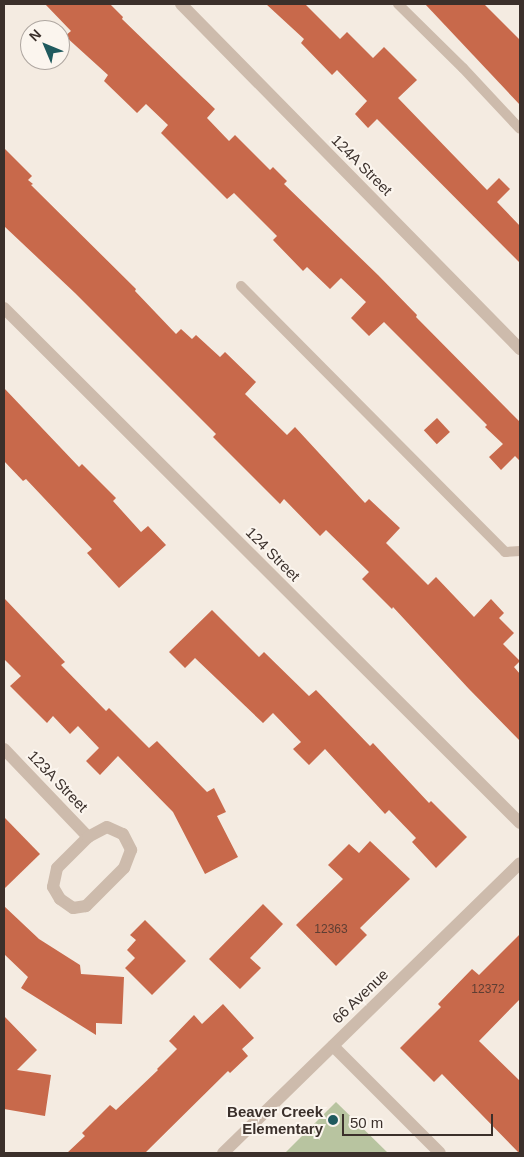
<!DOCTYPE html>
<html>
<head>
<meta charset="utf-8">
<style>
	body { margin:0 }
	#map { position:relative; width:524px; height:1157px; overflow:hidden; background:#f4ebe1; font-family:Helvetica,sans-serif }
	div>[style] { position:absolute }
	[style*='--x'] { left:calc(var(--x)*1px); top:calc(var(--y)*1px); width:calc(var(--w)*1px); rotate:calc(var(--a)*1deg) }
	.green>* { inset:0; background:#b8c4a0 }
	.building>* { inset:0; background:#c8694b; transform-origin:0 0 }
	.service>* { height:10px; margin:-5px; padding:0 5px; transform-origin:5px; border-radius:5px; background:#cdbbac }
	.minor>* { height:12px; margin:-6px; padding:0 6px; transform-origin:6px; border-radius:6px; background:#cdbbac }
	.tertiary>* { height:12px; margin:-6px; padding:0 6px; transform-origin:6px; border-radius:6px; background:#cdbbac }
	.dots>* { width:14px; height:14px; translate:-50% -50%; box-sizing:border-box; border:2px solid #fbf5ee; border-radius:50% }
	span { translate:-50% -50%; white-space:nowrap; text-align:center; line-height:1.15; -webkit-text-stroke:4px #fbf5ee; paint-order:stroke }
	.number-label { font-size:12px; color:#5e3e33 }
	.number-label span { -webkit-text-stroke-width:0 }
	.street-label { font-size:15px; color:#3b302b }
	.poi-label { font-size:15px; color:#3b302b; font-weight:700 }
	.right { translate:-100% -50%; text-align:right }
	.frame { position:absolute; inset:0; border:5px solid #3b302b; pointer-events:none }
	.north { position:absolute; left:20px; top:20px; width:50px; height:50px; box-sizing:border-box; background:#fbf5ee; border:1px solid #aea6a0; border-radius:50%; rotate:315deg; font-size:14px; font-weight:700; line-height:20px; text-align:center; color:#3b302b }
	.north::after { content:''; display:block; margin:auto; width:18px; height:22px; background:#1f5a5e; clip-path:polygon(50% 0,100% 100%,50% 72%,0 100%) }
	.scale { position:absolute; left:342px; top:1114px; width:151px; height:22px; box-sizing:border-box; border:2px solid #3b302b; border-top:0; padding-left:6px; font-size:15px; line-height:18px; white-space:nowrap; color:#3b302b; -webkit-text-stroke:4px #fbf5ee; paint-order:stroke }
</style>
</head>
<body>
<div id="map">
	<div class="green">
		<i style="clip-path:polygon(336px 1102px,388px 1153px,285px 1153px)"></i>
	</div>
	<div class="building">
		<i style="clip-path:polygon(45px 4px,110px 4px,123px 17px,122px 19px,215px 109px,207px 118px,229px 141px,235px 135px,270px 170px,273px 167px,287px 181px,284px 184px,378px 275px,417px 315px,416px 317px,520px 422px,520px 461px,515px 456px,501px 470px,489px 457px,503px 444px,485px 427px,487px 425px,384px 322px,369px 336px,351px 318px,366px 302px,341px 278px,330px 289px,307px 267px,303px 271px,273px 240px,277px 236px,234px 193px,227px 199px,161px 133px,168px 125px,146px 104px,137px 113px,104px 81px,108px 75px,65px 36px,71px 31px)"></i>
		<i style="clip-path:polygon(266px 4px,305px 4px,340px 39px,347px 32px,373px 58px,384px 47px,417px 80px,398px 98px,487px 190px,499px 178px,510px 189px,497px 202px,520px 226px,520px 263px,377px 119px,368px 128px,355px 114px,367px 101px,337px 70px,332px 75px,301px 43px,304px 39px)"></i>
		<i style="clip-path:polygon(425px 4px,484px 4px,520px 40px,520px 105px)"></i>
		<i style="clip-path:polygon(4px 148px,32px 176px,28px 180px,33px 184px,31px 185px,136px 289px,135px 291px,176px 334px,181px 329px,192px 339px,196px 335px,220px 357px,225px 352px,256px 382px,245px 394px,287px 435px,295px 427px,365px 503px,369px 499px,400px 528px,386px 543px,428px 585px,436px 577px,474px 617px,491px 599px,504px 613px,499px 618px,514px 633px,503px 644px,520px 661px,514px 667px,520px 674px,520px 741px,469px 689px,393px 607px,392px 609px,362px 579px,369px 572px,326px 530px,320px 536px,284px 499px,280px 504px,213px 437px,216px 434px,75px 293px,4px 226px)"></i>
		<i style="clip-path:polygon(4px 388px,79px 467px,82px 464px,116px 498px,113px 501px,141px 532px,148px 526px,166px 545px,119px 588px,87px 553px,92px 549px,26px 479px,23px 481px,4px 461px)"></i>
		<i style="left:437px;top:418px;width:19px;height:18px;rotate:47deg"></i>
		<i style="clip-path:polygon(4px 598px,65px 662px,61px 665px,106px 711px,109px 708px,149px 748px,157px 741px,207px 792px,214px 788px,226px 812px,217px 816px,238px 857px,205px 874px,173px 812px,118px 756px,100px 775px,86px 761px,99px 748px,78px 726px,70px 734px,53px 716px,47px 723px,10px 686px,21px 676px,4px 659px)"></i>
		<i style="clip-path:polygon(212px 610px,259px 657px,264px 652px,309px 696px,316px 690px,370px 746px,373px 743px,429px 803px,431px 801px,467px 837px,436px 868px,412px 842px,416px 838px,389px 810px,385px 814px,325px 749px,309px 765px,293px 749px,301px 742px,273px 713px,263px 723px,195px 658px,185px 668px,169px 652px)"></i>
		<i style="clip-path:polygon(4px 817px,40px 854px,4px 889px)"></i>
		<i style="clip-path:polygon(370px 841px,410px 879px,360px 928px,367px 935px,336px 966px,296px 925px,343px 879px,328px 865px,349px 844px,359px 853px)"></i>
		<i style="clip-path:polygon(263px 904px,283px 924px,250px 958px,261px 968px,240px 989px,209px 959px)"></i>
		<i style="clip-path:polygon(4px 906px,39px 939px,80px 965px,81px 974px,124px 977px,122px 1024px,96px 1023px,96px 1035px,21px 988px,28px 977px,4px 954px)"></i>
		<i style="clip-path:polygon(145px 920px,186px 961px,152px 995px,125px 968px,135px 958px,127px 950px,136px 940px,130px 935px)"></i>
		<i style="clip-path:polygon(520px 934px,520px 999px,479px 1041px,520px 1081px,519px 1153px,442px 1074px,434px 1082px,400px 1048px,441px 1007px,438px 1004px,472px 969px,479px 975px)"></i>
		<i style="clip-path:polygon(223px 1004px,254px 1038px,242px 1049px,248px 1056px,230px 1073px,228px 1071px,145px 1153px,67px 1153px,85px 1136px,82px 1133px,110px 1105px,116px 1110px,158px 1070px,157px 1069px,177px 1049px,169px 1041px,194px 1015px,202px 1024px)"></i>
		<i style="clip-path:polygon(4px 1016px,37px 1050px,17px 1070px,51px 1075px,45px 1116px,4px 1109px)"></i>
	</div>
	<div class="service">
		<i style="--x:398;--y:4;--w:91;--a:44.6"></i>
		<i style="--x:463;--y:68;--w:83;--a:46.9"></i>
		<i style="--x:241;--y:286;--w:375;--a:45.2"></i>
		<i style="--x:505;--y:552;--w:15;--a:-4"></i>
	</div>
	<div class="minor">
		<i style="--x:181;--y:4;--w:484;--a:45.5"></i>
		<i style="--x:4;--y:749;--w:122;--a:46.3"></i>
		<i style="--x:107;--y:827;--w:17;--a:24"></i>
		<i style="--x:123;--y:834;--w:18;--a:63"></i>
		<i style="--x:131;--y:850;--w:19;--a:111"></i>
		<i style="--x:124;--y:868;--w:54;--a:135"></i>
		<i style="--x:86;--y:906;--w:13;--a:171"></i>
		<i style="--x:73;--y:908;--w:16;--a:-145"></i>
		<i style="--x:60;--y:899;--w:14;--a:-120"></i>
		<i style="--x:53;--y:887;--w:19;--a:-78"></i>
		<i style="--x:57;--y:868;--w:44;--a:-45"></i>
		<i style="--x:88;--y:837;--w:21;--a:-28"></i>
		<i style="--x:333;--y:1046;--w:151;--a:45"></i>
		<i style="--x:223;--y:1153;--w:415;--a:-44.3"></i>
	</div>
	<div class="tertiary">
		<i style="--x:4;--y:308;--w:729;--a:44.94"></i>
	</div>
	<div class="dots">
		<i style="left:333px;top:1120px;background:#1f5a5e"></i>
	</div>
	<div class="number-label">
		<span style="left:331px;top:930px">12363</span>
		<span style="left:488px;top:990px">12372</span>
	</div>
	<div class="street-label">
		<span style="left:362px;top:165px;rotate:45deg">124A Street</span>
		<span style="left:273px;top:554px;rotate:45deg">124 Street</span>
		<span style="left:58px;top:781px;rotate:46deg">123A Street</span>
		<span style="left:360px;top:996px;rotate:-44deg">66 Avenue</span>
	</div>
	<div class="poi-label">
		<span class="right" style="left:323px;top:1120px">Beaver Creek<br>Elementary</span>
	</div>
	<div class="frame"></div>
	<div class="north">N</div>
	<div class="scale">50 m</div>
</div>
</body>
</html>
